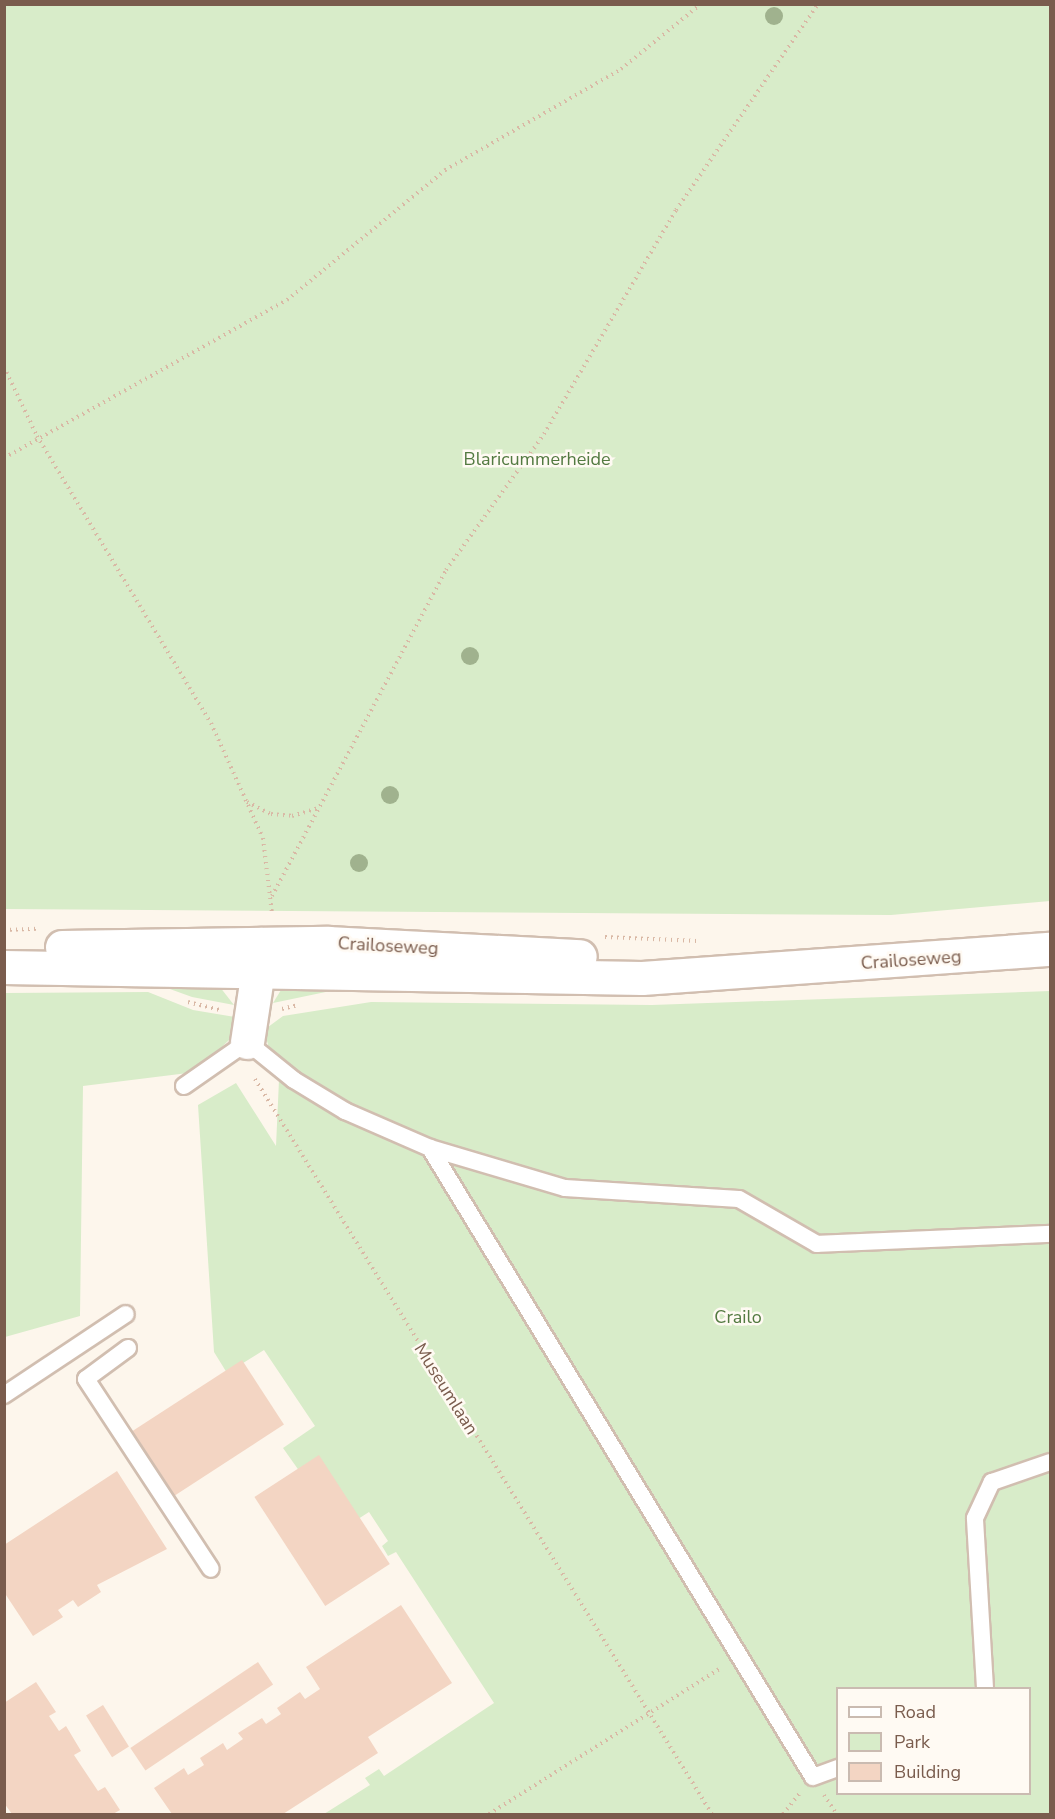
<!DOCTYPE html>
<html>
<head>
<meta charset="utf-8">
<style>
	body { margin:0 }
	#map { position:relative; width:1055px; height:1819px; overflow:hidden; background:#fdf6ec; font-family:"Nunito Sans",sans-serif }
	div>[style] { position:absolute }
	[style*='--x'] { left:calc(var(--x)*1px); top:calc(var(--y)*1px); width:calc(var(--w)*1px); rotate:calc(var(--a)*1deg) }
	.green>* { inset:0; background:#d8ecc9 }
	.building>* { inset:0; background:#f3d5c3; transform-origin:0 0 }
	.path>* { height:4px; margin-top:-2px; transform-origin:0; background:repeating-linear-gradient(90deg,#d9b8a5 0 1.5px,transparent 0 6px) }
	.roads { filter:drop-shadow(2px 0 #d1beb0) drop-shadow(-2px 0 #d1beb0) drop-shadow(0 2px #d1beb0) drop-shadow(0 -2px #d1beb0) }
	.lane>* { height:16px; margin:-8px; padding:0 8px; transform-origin:8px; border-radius:8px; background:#fff }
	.street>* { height:33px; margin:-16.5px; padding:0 16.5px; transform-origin:16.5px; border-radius:16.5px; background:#fff }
	.secondary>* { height:33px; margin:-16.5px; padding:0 16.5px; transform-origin:16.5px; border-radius:16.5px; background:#fff }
	.trees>* { width:18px; height:18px; margin:-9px; border-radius:50%; background:#a0b28e }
	span { translate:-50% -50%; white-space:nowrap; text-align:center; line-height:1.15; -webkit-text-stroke:5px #fffaf3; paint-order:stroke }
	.park-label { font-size:18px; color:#537a41 }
	.street-label { font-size:18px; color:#7a5c4d }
	.frame { position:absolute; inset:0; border:6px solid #7a5c4d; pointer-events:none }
	.legend { position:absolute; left:836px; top:1687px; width:195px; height:108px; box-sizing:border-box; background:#fffaf3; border:2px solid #cabbb1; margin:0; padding:8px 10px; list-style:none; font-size:18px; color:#7a5c4d }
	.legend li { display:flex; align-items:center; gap:12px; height:30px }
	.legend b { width:30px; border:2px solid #cabbb1 }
</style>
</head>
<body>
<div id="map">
	<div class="green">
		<i style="clip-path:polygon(4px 5px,1050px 5px,1050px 901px,891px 915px,5px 909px)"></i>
		<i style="clip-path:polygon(134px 976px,216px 982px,234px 1005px,192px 997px)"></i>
		<i style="clip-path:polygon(300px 980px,340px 989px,273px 1003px,281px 990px)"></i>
		<i style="clip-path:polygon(evenodd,1050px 991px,1050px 1814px,324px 1814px,370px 1785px,365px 1778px,379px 1769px,384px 1776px,494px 1703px,396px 1552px,388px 1556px,382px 1546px,388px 1541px,369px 1512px,341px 1530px,283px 1448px,315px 1426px,264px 1350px,227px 1373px,214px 1352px,198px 1105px,236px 1083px,276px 1146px,280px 1058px,270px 1052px,264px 1030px,283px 1016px,371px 1002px,652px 1005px,1050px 991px,838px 1688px,1030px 1688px,1030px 1794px,838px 1794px,838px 1688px)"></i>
		<i style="clip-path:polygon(148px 992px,193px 1010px,235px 1017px,229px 1040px,196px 1072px,83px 1086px,80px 1316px,5px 1337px,5px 993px)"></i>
	</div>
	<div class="building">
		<i style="left:242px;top:1360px;width:77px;height:131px;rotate:57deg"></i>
		<i style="left:319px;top:1455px;width:130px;height:77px;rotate:57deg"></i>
		<i style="clip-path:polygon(117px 1471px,167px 1549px,97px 1585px,101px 1592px,78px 1607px,73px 1600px,58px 1610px,63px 1617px,33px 1636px,4px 1592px,4px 1545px)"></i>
		<i style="clip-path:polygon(401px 1605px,452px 1683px,368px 1737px,378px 1753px,283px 1814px,172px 1814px,154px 1788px,184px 1768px,188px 1775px,204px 1765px,200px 1758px,223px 1743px,227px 1750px,243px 1739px,238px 1733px,262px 1718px,266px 1724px,281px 1714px,277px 1708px,300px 1692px,305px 1699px,320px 1689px,306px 1667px)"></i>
		<i style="left:258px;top:1662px;width:27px;height:154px;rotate:56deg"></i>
		<i style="clip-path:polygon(36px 1682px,56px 1712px,49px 1716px,59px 1731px,66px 1726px,81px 1751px,74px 1755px,98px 1791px,105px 1787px,120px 1810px,113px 1814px,12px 1814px,4px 1803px,4px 1703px)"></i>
		<i style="left:103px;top:1705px;width:49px;height:20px;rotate:58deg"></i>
	</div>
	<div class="path">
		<i style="--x:4;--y:367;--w:76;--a:64.4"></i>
		<i style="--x:37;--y:436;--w:336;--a:58.8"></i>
		<i style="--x:211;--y:723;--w:126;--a:65.7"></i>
		<i style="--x:263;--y:838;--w:77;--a:83.2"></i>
		<i style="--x:4;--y:458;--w:324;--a:-29.2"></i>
		<i style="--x:287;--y:300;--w:205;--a:-39.4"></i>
		<i style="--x:445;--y:170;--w:203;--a:-29.8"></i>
		<i style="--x:621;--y:69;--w:103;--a:-39.1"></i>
		<i style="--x:247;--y:802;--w:27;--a:27"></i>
		<i style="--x:271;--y:814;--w:21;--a:5"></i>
		<i style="--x:292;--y:816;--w:28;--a:-17"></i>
		<i style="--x:272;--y:896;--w:370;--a:-61.9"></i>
		<i style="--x:446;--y:570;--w:168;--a:-54.2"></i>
		<i style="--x:544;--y:434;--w:260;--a:-59.5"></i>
		<i style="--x:676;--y:210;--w:250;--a:-55.4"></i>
		<i style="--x:4;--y:930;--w:33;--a:-2"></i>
		<i style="--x:605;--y:937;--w:92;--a:2.5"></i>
		<i style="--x:188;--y:1002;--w:34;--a:14"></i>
		<i style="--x:282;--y:1009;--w:16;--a:-14"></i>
		<i style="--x:255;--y:1079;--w:865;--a:58.13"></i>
		<i style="--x:824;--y:1795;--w:23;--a:56"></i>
		<i style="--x:489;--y:1814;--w:275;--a:-32.2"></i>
		<i style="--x:783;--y:1814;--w:26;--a:-51"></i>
	</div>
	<div class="roads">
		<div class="lane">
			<i style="--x:184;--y:1086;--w:77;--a:-34.9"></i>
			<i style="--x:247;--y:1042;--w:60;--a:39"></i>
			<i style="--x:294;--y:1080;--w:60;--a:31.3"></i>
			<i style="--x:345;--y:1111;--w:93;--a:23.5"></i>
			<i style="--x:430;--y:1148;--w:141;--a:16.5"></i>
			<i style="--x:565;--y:1188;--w:174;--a:3.6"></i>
			<i style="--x:739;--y:1199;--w:90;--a:30"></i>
			<i style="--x:817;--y:1244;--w:233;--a:-2.5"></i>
			<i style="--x:430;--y:1148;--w:736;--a:58.66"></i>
			<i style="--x:813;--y:1777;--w:27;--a:-20"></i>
			<i style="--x:128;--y:1348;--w:52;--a:143.6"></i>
			<i style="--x:86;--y:1379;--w:227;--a:56.7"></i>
			<i style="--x:4;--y:1395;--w:146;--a:-33.6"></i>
			<i style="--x:985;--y:1688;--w:170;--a:-93.4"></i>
			<i style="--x:975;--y:1518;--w:40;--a:-65"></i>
			<i style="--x:992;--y:1482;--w:61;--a:-19"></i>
		</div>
		<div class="street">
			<i style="--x:247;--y:1042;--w:99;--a:-81.3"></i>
		</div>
		<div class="secondary">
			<i style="--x:62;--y:947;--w:266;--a:-0.9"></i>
			<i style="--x:328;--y:943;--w:252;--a:3"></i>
			<i style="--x:4;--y:967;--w:638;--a:0.99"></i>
			<i style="--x:642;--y:978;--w:409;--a:-4.1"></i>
		</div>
	</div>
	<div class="trees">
		<i style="left:774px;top:16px"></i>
		<i style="left:470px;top:656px"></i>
		<i style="left:390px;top:795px"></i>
		<i style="left:359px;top:863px"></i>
	</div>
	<div class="park-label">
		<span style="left:537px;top:459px">Blaricummerheide</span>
		<span style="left:738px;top:1317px">Crailo</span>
	</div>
	<div class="street-label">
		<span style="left:388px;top:946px;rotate:3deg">Crailoseweg</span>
		<span style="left:911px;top:960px;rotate:-4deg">Crailoseweg</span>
		<span style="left:446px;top:1389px;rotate:58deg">Museumlaan</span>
	</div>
	<div class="frame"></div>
	<ul class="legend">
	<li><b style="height:8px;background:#fff"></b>Road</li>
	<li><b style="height:16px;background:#d8ecc9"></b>Park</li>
	<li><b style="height:16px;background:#f3d5c3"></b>Building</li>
	</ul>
</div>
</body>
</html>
